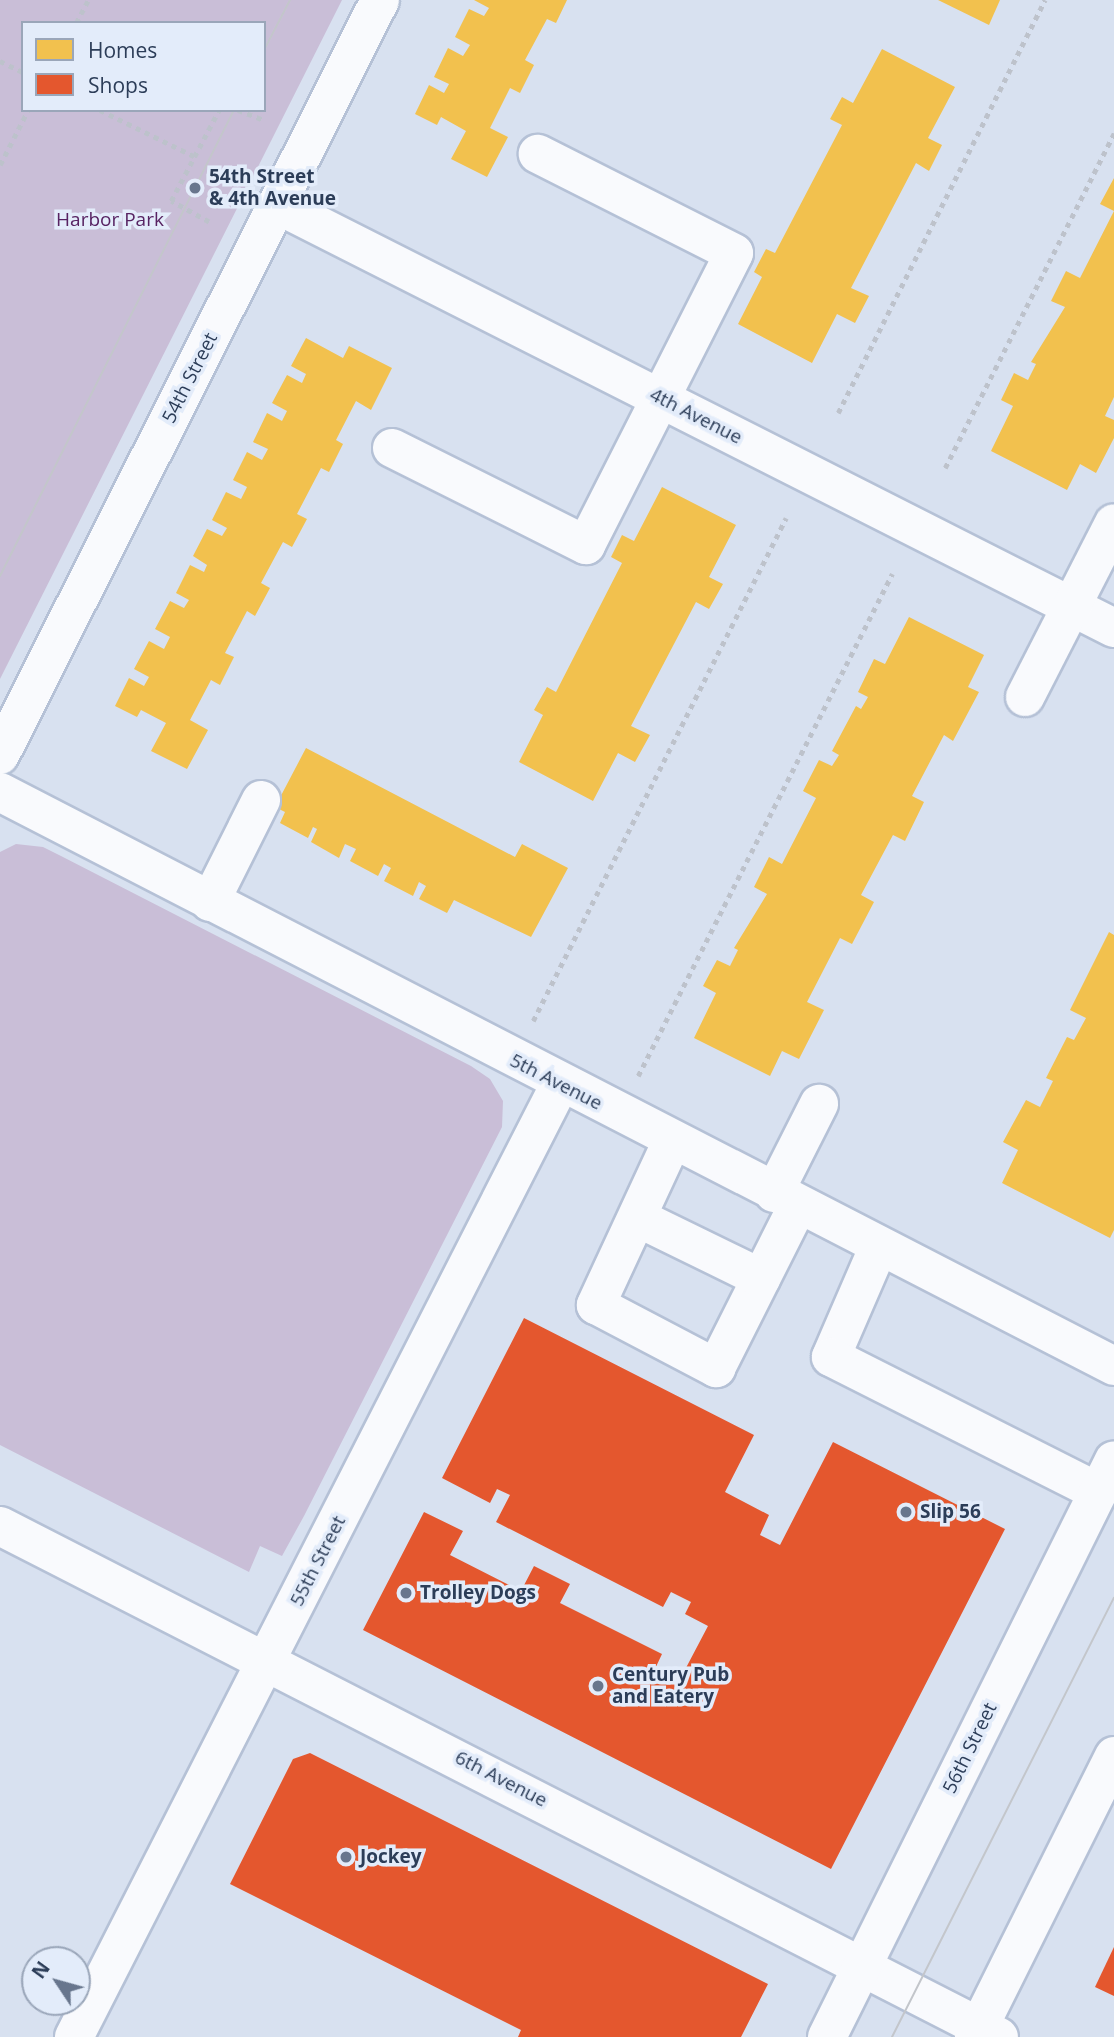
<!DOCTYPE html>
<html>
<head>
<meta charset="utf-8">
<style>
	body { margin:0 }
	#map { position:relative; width:1114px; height:2037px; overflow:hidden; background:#d8e1f0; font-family:"Open Sans",sans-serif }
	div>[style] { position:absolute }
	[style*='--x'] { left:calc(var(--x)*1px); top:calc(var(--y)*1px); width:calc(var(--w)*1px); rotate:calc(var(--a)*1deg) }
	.green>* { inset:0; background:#c9bed7 }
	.homes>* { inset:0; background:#f2c14e }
	.shops>* { inset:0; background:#e4572e }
	.path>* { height:4.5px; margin-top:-2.25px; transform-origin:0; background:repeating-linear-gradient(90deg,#bdc2cb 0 5px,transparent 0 10px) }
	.roads { filter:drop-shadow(2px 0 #b5c1d6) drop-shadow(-2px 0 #b5c1d6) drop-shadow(0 2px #b5c1d6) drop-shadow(0 -2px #b5c1d6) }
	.minor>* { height:38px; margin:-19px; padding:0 19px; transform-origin:19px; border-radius:19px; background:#f9fafd }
	.tram>* { height:2px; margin:-1px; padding:0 1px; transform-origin:1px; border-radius:1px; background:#c3c6cb }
	.dots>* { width:19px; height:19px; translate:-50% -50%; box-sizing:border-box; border:4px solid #e3ecfa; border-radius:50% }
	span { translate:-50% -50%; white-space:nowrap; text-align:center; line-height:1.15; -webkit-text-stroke:7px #e3ecfa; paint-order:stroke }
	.poi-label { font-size:19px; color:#2c3d58; font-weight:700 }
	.left { translate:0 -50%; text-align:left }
	.park-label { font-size:19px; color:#572362 }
	.street-label { font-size:19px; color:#2c3d58 }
	.legend { position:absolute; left:21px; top:21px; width:245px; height:91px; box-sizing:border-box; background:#e3ecfa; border:2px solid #9aa6b9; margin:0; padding:9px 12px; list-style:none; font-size:21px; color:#2c3d58 }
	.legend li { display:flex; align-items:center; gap:14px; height:35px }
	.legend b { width:35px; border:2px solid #9aa6b9 }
	.north { position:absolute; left:21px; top:1946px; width:70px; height:70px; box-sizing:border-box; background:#e3ecfa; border:2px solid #9aa6b9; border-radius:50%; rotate:306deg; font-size:19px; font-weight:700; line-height:28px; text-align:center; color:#2c3d58 }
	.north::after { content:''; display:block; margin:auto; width:24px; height:32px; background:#68768d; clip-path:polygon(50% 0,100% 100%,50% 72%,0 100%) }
</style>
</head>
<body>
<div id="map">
	<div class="green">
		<i style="clip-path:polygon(evenodd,0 0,342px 0,0 679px,0 0,23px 23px,264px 23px,264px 110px,23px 110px,23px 23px)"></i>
		<i style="clip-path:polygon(16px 844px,43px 847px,61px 856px,471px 1066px,490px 1079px,503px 1101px,502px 1127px,304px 1516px,282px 1556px,260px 1546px,249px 1572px,0 1445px,0 852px)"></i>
	</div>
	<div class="homes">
		<i style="clip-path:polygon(474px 0,567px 0,556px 23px,547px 19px,525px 60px,534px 65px,520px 93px,510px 88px,490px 128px,508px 137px,487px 177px,451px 159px,466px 131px,441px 117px,437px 125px,415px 114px,429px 85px,444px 93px,449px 84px,434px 77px,448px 48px,463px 56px,470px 45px,455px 37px,469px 9px,484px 16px,489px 8px)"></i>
		<i style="clip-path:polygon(938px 0,1000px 0,989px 25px)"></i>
		<i style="clip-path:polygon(882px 49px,955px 87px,928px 138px,942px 145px,929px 171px,916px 163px,851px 288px,869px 296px,855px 323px,837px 314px,812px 363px,738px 324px,762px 277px,754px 272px,766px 249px,775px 253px,842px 125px,830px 119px,842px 97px,853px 103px)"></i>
		<i style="clip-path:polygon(1114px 178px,1114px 397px,1105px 416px,1114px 420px,1114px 438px,1096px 473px,1080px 464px,1067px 490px,991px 451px,1013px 406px,1001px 400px,1014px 373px,1028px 380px,1036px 364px,1031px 362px,1065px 307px,1051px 301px,1066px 271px,1080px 278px,1114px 211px,1100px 204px)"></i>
		<i style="clip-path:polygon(306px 338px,343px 358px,349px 346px,392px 368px,371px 410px,356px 401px,336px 440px,343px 444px,329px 472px,321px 468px,297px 514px,307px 519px,292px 547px,283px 542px,261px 583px,270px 588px,255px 616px,247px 611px,225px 653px,234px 657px,220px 685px,211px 680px,190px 720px,208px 730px,187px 769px,151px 751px,166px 723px,141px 710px,137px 717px,115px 706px,129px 678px,144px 686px,149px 677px,134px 669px,149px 641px,164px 649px,170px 637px,155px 629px,170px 601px,184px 608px,189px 600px,176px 593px,190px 565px,204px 572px,207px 565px,193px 556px,207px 529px,222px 536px,227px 528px,212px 520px,226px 492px,241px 499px,247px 487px,233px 480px,247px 452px,262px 460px,268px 449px,253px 442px,267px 413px,282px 421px,287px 411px,272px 403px,287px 375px,302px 383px,306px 374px,291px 366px)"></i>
		<i style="clip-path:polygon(662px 487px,736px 525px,709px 577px,723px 584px,709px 609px,696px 602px,631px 726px,650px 735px,635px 762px,618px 753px,593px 801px,519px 762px,543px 715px,534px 710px,547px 687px,556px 692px,622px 563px,611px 557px,622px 535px,634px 541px)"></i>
		<i style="clip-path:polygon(909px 617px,984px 655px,968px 687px,979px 692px,953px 741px,944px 735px,912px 796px,924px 802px,905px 841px,893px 835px,861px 895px,874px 902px,852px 944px,840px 938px,807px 1002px,824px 1010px,799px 1059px,782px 1051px,770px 1076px,694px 1038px,716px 993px,703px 986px,717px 960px,730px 966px,738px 950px,734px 948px,767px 894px,754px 887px,769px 857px,782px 864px,816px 798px,803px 791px,819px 760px,832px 766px,839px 755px,832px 751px,856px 706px,861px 709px,868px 697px,858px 692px,874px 659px,885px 664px)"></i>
		<i style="clip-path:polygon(306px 748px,515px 857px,522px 844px,568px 868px,531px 937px,454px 900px,447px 913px,419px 899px,426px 886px,419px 882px,413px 896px,384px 881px,391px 868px,384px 864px,378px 876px,350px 861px,356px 849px,345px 844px,339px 858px,311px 842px,317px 829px,313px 827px,308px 838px,280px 823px,285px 812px,275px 807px)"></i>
		<i style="clip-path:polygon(1109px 932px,1114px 935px,1114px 1230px,1110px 1238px,1002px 1183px,1018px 1150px,1003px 1142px,1026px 1100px,1040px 1107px,1053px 1081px,1046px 1078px,1067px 1037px,1074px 1040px,1086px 1018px,1070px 1010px)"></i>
	</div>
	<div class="shops">
		<i style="clip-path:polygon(524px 1318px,754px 1435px,725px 1492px,769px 1515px,760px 1535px,780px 1545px,833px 1442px,1005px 1529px,831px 1869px,363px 1630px,424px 1512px,463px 1531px,450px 1555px,521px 1591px,534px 1566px,570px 1584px,560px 1603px,662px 1654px,654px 1671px,678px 1683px,708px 1626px,685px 1614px,691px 1602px,671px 1592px,663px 1607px,496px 1522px,510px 1495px,497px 1489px,490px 1503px,442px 1478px)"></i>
		<i style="clip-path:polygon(310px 1753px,768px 1984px,741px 2037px,518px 2037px,521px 2030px,230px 1884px,293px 1759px)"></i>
		<i style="clip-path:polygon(1114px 1947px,1114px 1996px,1095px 1987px)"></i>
	</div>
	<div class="path">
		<i style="--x:76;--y:23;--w:26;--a:-62"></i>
		<i style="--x:0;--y:61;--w:25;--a:26"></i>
		<i style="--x:100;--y:110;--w:105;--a:26.1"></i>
		<i style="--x:238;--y:110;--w:26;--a:21"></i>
		<i style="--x:0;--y:165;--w:62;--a:-63"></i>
		<i style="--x:209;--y:222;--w:43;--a:-151.1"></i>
		<i style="--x:171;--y:201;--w:103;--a:-62.2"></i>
		<i style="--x:838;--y:413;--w:462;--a:-63.4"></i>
		<i style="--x:945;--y:468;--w:375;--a:-63.2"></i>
		<i style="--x:533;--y:1021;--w:563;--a:-63.3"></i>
		<i style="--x:638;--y:1076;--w:563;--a:-63.16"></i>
	</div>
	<div class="roads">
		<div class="minor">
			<i style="--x:278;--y:205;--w:937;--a:26.84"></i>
			<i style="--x:392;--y:448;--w:217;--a:26.6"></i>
			<i style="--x:586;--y:545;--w:327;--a:-63.1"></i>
			<i style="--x:734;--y:253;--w:220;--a:-153.2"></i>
			<i style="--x:1025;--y:697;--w:195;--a:-62.9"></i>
			<i style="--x:0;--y:755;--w:845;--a:-63.28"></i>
			<i style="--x:0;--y:792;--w:1253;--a:27.26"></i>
			<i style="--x:210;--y:902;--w:114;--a:-63.4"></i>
			<i style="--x:672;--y:1141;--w:181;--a:114.9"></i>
			<i style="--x:596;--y:1305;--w:136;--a:27.7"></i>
			<i style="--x:716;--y:1368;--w:182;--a:-63.3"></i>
			<i style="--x:774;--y:1193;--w:100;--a:-63.2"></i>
			<i style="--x:638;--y:1218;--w:137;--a:26"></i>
			<i style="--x:879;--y:1246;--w:121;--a:113.4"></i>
			<i style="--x:831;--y:1357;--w:299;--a:26.8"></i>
			<i style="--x:0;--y:1526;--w:1122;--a:27.09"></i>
			<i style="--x:74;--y:2037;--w:1070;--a:-62.98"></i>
			<i style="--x:827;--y:2037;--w:644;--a:-63.55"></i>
			<i style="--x:974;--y:2037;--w:314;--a:-63.5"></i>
		</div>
	</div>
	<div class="tram">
		<i style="--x:264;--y:50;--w:56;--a:-62.5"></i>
		<i style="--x:0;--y:576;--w:521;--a:-63.34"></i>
		<i style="--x:892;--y:2037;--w:492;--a:-63.2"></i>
	</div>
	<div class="dots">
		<i style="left:195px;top:188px;background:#68768d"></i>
		<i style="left:906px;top:1512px;background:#68768d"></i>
		<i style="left:406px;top:1593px;background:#68768d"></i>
		<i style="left:598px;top:1686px;background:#68768d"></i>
		<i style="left:346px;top:1857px;background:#68768d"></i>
	</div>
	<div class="poi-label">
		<span class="left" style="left:209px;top:188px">54th Street<br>&amp; 4th Avenue</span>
		<span class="left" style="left:920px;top:1512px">Slip 56</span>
		<span class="left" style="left:420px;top:1593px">Trolley Dogs</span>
		<span class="left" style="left:612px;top:1686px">Century Pub<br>and Eatery</span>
		<span class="left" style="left:360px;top:1857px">Jockey</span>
	</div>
	<div class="park-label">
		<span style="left:110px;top:220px">Harbor Park</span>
	</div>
	<div class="street-label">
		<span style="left:190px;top:378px;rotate:-63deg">54th Street</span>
		<span style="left:696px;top:416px;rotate:27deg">4th Avenue</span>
		<span style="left:556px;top:1082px;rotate:27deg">5th Avenue</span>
		<span style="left:318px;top:1561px;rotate:-63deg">55th Street</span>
		<span style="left:970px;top:1748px;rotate:-64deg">56th Street</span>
		<span style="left:501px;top:1779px;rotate:27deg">6th Avenue</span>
	</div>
	<ul class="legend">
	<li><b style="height:19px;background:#f2c14e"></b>Homes</li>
	<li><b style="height:19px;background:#e4572e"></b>Shops</li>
	</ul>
	<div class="north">N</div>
</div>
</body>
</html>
